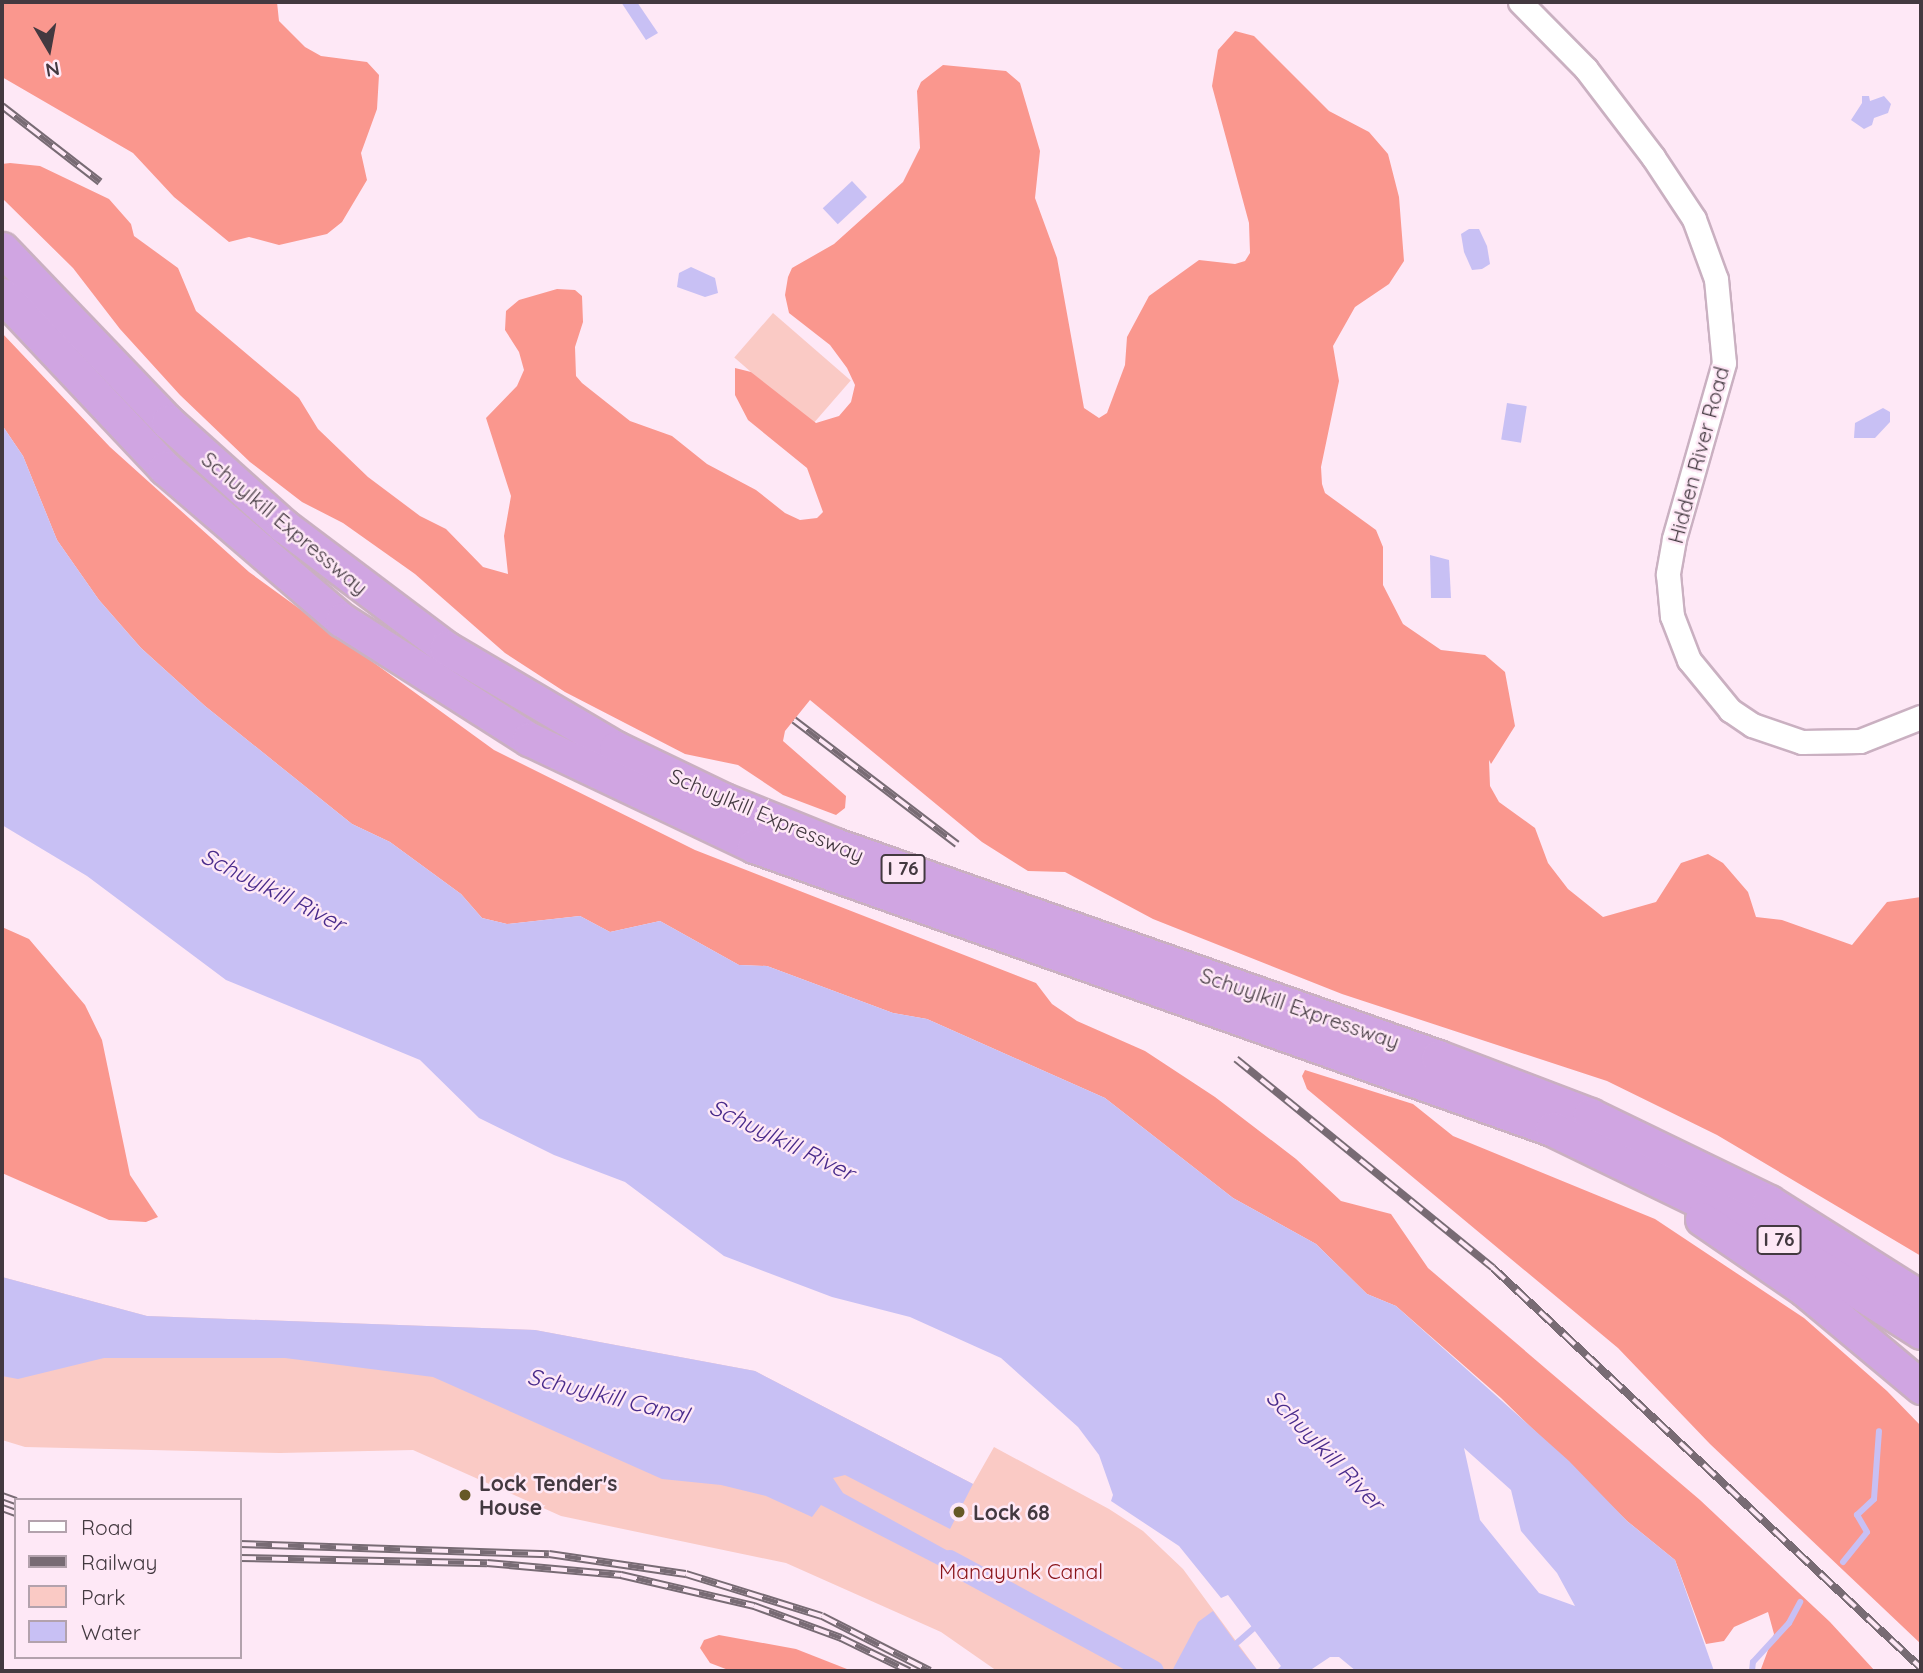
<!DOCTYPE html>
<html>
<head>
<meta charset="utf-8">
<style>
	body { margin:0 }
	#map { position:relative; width:1923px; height:1673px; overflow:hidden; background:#fee8f6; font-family:Quicksand,sans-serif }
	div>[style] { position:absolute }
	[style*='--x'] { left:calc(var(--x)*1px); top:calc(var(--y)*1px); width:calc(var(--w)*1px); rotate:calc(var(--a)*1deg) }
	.green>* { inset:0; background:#facac5; transform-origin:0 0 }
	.forest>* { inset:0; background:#fa978e }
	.water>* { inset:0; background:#c8c0f4; transform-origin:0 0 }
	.stream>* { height:6px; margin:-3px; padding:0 3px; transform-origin:3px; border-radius:3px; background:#c8c0f4 }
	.canal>* { height:23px; margin:-11.5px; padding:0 11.5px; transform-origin:11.5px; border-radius:11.5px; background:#c8c0f4 }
	.roads { filter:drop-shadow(2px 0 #cab0c1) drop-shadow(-2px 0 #cab0c1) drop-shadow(0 2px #cab0c1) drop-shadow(0 -2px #cab0c1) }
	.minor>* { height:23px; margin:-11.5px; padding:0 11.5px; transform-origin:11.5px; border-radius:11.5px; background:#fff }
	.highway>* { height:33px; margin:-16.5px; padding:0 16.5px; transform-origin:16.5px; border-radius:16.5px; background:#d0a5e2 }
	.rail>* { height:8px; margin-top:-4px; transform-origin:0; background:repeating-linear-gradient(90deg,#fee8f6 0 16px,#786b74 0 32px); box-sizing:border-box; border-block:2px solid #786b74 }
	.dots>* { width:19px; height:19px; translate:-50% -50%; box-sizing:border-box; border:4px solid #fee8f6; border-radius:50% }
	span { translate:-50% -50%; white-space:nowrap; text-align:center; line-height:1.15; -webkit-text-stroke:5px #fee8f6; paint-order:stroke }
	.shield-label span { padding:2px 5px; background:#fee8f6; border:2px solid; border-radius:5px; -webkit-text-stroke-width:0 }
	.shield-label { font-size:19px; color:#433940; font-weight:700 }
	.street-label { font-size:21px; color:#433940 }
	.poi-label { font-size:21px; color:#433940; font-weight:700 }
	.left { translate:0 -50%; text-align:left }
	.park-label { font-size:21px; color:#891318 }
	.water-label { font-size:23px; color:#492b8b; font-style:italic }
	.frame { position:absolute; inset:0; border:4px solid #433940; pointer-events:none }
	.legend { position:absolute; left:14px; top:1498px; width:228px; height:161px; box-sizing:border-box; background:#fee8f6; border:2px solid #b3a2ad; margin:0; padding:9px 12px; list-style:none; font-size:21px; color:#433940 }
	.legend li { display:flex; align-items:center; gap:14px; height:35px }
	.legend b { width:35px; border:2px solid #b3a2ad }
	.north { position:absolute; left:14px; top:14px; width:70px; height:70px; -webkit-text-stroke:5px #fee8f6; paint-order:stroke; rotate:170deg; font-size:19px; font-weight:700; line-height:28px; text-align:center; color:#433940 }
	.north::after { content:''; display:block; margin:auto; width:24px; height:32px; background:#433940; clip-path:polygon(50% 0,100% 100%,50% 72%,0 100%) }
</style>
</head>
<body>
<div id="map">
	<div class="green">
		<i style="left:773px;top:313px;width:103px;height:59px;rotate:41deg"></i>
		<i style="clip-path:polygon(2px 1277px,147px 1316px,535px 1330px,755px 1371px,973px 1484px,994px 1447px,1109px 1509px,1143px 1531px,1183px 1569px,1258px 1671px,997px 1671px,941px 1632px,786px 1563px,561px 1516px,413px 1450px,280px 1453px,25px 1447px,2px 1440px)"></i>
	</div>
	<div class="forest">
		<i style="clip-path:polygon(2px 2px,277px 2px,279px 21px,305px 47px,321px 56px,367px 62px,379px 75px,377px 109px,361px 153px,367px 180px,342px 222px,327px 234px,279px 245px,249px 237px,229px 242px,174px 197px,133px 153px,2px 77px)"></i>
		<i style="clip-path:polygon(1235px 31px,1254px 36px,1329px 111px,1369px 132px,1388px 154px,1399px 197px,1404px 261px,1389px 284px,1355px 307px,1333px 346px,1339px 381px,1321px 467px,1322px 484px,1325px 493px,1376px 530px,1383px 547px,1383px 585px,1403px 624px,1441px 650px,1485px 655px,1505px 672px,1515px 726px,1491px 764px,1489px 760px,1490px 786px,1499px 802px,1535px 828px,1548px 863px,1568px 889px,1603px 917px,1656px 902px,1681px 863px,1708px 854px,1723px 863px,1748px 892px,1756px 917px,1782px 920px,1852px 945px,1887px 902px,1921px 897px,1921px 1256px,1717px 1135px,1607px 1081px,1342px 994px,1153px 919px,1065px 872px,1028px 871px,982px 842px,810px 700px,785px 731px,783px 741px,846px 796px,845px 808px,836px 815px,783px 795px,738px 765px,685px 754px,565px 692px,505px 653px,415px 574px,343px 523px,302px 502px,250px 462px,180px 395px,120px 329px,73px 268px,2px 198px,2px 164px,10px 163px,40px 166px,109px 199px,131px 224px,134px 236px,178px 268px,196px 311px,299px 398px,318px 429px,368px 477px,420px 516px,446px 529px,483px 567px,508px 574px,504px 536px,511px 496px,486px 418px,517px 386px,524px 370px,519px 352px,505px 330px,506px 311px,519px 300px,557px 289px,575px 290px,582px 296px,583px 322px,575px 347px,576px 376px,582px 383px,630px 421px,672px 436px,707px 464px,756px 490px,785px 513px,800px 520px,817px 518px,823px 512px,807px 468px,748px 420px,735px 395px,735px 368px,751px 372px,816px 423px,839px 416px,851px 402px,855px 385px,847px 368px,830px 345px,789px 313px,785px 295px,788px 277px,792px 268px,834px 244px,903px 182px,920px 148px,917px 91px,921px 82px,943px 65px,1006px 71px,1020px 83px,1040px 151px,1035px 198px,1057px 258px,1084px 408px,1099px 418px,1107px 413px,1125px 365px,1127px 337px,1149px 296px,1199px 260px,1235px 264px,1245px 261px,1250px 253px,1249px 223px,1212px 86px,1218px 50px)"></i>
		<i style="clip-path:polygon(2px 333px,110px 447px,249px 572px,494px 750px,695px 850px,1036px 983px,1052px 1004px,1077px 1021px,1145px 1051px,1215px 1097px,1296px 1159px,1341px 1201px,1391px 1214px,1428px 1268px,1700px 1500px,1830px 1622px,1875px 1671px,1761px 1669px,1774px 1634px,1768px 1612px,1734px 1627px,1724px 1641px,1706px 1644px,1675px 1560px,1627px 1521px,1501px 1398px,1396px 1306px,1367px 1294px,1316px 1244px,1233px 1198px,1105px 1098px,927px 1019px,893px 1013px,767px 966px,739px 965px,660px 921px,610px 932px,580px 916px,507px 924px,482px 918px,461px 894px,390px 842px,352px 824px,205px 706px,141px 648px,99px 600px,57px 540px,23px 456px,2px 425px)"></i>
		<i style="clip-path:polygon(2px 927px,29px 939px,85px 1005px,102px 1040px,130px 1175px,158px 1217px,146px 1222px,109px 1220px,2px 1173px)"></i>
		<i style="clip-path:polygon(1305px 1070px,1413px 1104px,1453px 1136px,1655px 1219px,1804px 1318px,1887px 1391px,1921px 1426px,1921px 1644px,1710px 1444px,1618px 1348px,1307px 1089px,1302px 1076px)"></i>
		<i style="clip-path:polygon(719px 1635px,796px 1649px,852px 1671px,731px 1671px,710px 1663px,700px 1648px,704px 1640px)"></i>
	</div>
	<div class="water">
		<i style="clip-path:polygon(621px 2px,637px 2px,658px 33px,646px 40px)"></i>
		<i style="clip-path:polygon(1862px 96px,1869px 96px,1870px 101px,1884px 96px,1891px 104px,1888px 113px,1874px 118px,1872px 125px,1864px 129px,1851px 120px,1862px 103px)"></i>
		<i style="left:852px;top:181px;width:22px;height:40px;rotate:47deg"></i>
		<i style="clip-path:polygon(1469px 229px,1479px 229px,1487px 246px,1490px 264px,1482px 269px,1472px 270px,1464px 252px,1461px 234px)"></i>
		<i style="clip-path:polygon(691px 267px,715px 278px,718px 293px,705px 297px,677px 287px,679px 273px)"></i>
		<i style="left:1507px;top:403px;width:20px;height:37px;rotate:9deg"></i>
		<i style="clip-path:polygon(1883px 408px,1890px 412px,1890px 422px,1875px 438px,1854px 438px,1855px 423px)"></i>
		<i style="clip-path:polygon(evenodd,2px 425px,23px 456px,57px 540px,99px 600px,141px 648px,205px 706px,352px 824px,390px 842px,461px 894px,482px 918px,507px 924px,580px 916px,610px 932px,660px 921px,739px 965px,767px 966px,893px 1013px,927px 1019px,1105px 1098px,1233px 1198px,1316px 1244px,1367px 1294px,1396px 1306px,1569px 1461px,1627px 1521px,1675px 1560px,1714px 1671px,1356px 1671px,1339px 1657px,1330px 1657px,1309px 1671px,1276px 1671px,1281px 1666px,1228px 1595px,1221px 1598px,1179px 1546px,1111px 1501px,1113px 1495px,1099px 1455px,1078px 1427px,1001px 1358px,910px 1317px,832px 1297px,724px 1256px,625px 1182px,554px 1155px,479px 1118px,420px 1060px,226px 980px,87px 876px,2px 825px,2px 425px,1464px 1448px,1511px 1490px,1521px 1531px,1557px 1573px,1575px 1606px,1539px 1593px,1480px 1520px,1464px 1448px)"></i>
		<i style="clip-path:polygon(1430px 555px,1449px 560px,1451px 598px,1431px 598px)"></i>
		<i style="clip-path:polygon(2px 1277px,147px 1316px,535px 1330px,755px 1371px,973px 1484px,950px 1529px,845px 1475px,833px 1478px,843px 1493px,979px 1568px,971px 1582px,821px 1505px,812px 1517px,766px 1496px,721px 1485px,662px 1479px,433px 1377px,285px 1358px,104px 1358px,18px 1379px,2px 1376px)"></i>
		<i style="clip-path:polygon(1213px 1611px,1236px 1643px,1258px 1671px,1172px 1671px,1198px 1622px)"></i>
	</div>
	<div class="stream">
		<i style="--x:1843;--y:1562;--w:38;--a:-51"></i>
		<i style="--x:1867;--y:1532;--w:20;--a:-120"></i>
		<i style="--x:1857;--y:1515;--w:23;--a:-43"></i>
		<i style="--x:1874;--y:1499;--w:68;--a:-85.8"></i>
		<i style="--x:1231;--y:1648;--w:35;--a:-41"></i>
		<i style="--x:1752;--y:1671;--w:9;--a:-84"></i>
		<i style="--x:1753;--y:1662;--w:53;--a:-47.3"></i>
		<i style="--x:1789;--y:1623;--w:24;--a:-62"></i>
	</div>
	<div class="canal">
		<i style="--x:949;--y:1561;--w:231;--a:28.5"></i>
	</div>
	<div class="roads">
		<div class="minor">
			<i style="--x:1520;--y:2;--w:94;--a:45.4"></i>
			<i style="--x:1586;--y:69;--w:111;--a:52.7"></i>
			<i style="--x:1653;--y:157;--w:74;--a:56.5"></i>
			<i style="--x:1694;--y:219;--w:64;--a:69.9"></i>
			<i style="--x:1716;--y:279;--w:84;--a:84.6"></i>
			<i style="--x:1724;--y:363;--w:183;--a:105.9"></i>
			<i style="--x:1674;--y:539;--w:36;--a:100"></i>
			<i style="--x:1668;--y:574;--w:42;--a:84.6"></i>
			<i style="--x:1672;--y:616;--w:47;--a:68.9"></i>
			<i style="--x:1689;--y:660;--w:65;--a:50.6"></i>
			<i style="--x:1730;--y:710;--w:27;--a:34"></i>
			<i style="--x:1752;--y:725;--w:53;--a:18.8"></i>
			<i style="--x:1802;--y:742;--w:58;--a:-1"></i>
			<i style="--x:1860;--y:741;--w:66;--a:-21.5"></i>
		</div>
		<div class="highway">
			<i style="--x:2;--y:249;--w:240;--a:46.2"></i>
			<i style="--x:168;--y:422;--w:156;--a:41.9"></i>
			<i style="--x:284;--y:526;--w:203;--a:37"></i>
			<i style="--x:446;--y:648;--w:197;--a:30.5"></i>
			<i style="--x:616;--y:748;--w:120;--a:25.7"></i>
			<i style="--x:724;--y:800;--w:120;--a:22.1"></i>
			<i style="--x:835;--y:845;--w:639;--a:19.37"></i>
			<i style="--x:1438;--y:1057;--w:163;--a:20.9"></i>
			<i style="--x:1590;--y:1115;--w:199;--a:25.9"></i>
			<i style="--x:1769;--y:1202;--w:180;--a:32.3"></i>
			<i style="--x:2;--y:295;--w:238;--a:46.7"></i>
			<i style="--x:165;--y:468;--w:233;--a:40.7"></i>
			<i style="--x:342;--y:620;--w:222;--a:32.5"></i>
			<i style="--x:529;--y:739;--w:249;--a:25.4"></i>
			<i style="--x:754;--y:846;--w:847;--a:19.53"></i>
			<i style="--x:1552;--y:1129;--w:240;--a:25.9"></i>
			<i style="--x:1768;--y:1234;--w:182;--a:32.6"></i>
			<i style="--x:1702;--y:1219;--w:124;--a:34.5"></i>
			<i style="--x:1804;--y:1289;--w:153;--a:39.9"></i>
		</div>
	</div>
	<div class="rail">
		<i style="--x:2;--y:106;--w:124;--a:37.8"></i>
		<i style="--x:794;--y:720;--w:205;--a:37.3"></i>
		<i style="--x:1236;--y:1059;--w:331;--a:39.1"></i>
		<i style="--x:1493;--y:1268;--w:586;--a:43.06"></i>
		<i style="--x:2;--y:1496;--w:15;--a:20"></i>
		<i style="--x:2;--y:1508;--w:15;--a:20"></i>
		<i style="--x:240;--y:1544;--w:309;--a:1.9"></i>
		<i style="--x:549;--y:1554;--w:138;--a:8.3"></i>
		<i style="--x:686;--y:1574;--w:142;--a:17.2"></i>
		<i style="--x:822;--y:1616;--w:121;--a:27"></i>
		<i style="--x:240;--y:1558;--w:247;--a:1.2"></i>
		<i style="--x:487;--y:1563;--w:135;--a:5.1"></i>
		<i style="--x:621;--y:1575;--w:137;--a:13.1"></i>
		<i style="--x:754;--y:1606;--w:93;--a:20.2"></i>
		<i style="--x:841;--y:1638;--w:76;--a:25.9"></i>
	</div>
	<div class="dots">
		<i style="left:465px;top:1495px;background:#665926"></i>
		<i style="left:959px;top:1512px;background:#665926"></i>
	</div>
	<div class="shield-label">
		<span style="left:903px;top:869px">I 76</span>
		<span style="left:1779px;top:1240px">I 76</span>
	</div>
	<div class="street-label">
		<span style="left:1698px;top:455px;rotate:-75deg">Hidden River Road</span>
		<span style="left:285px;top:523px;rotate:40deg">Schuylkill Expressway</span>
		<span style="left:767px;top:815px;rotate:23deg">Schuylkill Expressway</span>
		<span style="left:1300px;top:1008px;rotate:19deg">Schuylkill Expressway</span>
	</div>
	<div class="poi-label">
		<span class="left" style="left:479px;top:1495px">Lock Tender's<br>House</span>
		<span class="left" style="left:973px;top:1512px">Lock 68</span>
	</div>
	<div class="park-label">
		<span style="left:1021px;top:1571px">Manayunk Canal</span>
	</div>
	<div class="water-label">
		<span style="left:273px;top:890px;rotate:27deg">Schuylkill River</span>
		<span style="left:782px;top:1140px;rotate:26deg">Schuylkill River</span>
		<span style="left:608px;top:1396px;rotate:14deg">Schuylkill Canal</span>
		<span style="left:1325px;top:1450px;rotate:46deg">Schuylkill River</span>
	</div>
	<div class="frame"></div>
	<ul class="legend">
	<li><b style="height:9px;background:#fff"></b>Road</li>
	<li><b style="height:9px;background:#786b74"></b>Railway</li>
	<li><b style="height:19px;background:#facac5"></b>Park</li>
	<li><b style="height:19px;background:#c8c0f4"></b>Water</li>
	</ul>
	<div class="north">N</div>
</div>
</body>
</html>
